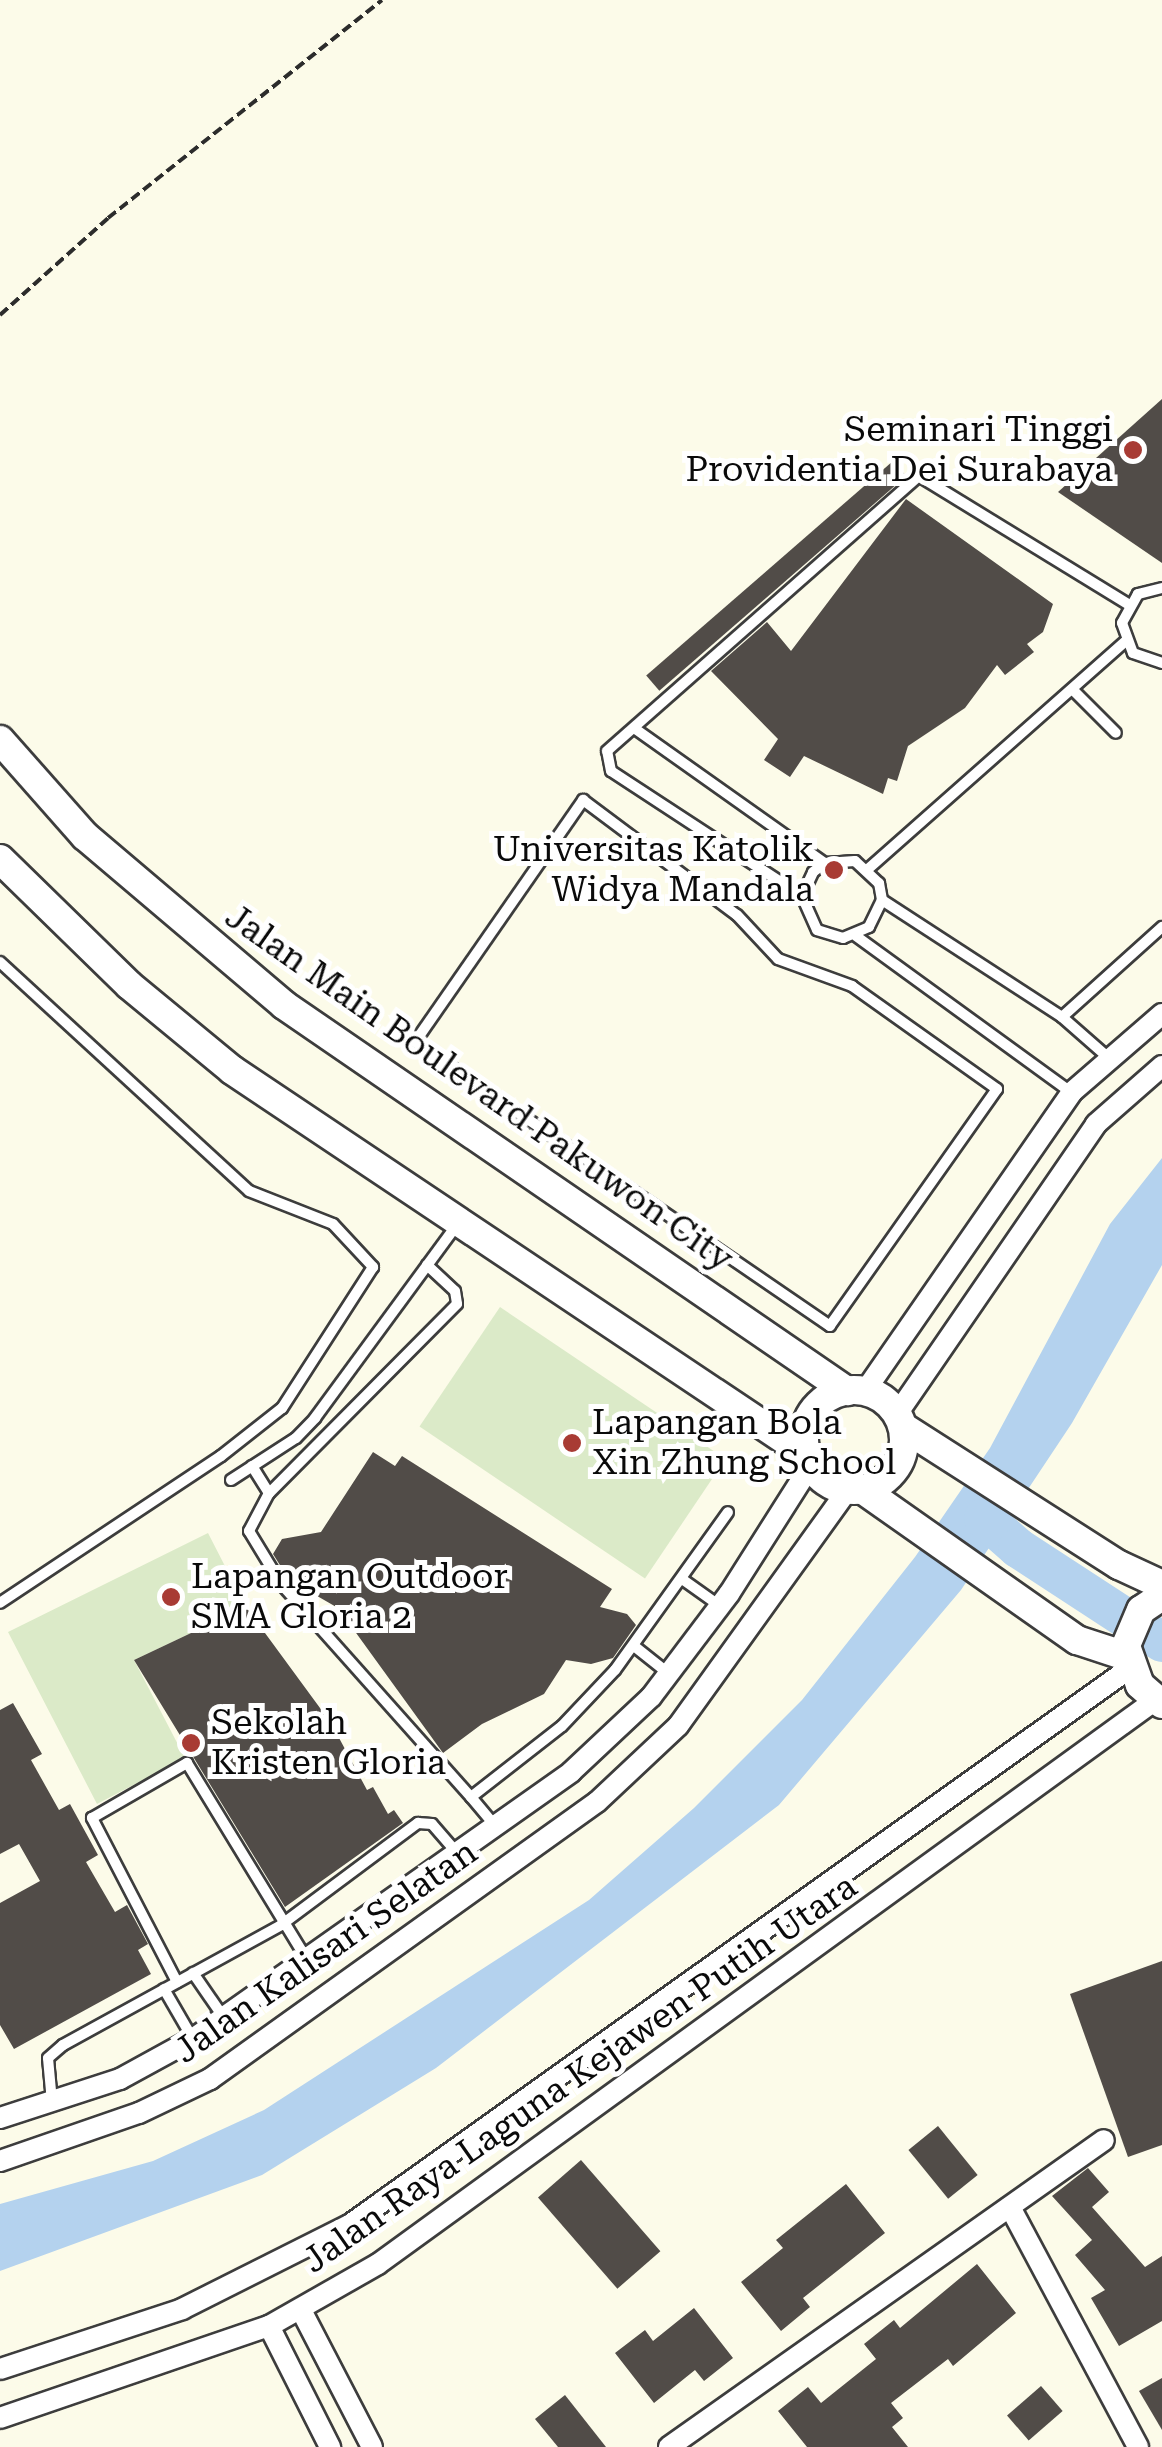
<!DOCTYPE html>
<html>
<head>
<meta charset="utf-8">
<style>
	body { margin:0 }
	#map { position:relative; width:1162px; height:2447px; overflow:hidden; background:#fcfbe9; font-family:"Roboto Serif",serif }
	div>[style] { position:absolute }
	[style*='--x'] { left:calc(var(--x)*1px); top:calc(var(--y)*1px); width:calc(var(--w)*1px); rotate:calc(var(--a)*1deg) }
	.pitch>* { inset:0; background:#dbeac8; transform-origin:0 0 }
	.water>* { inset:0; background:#b4d2ee }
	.river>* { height:40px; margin:-20px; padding:0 20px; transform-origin:20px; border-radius:20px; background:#b4d2ee }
	.building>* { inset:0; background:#514c48; transform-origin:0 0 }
	.path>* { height:4px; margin-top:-2px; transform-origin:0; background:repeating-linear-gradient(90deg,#2c2c2c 0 10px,transparent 0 15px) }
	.roads { filter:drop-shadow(2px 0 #3d3d3d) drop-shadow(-2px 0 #3d3d3d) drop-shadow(0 2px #3d3d3d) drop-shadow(0 -2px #3d3d3d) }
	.service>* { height:10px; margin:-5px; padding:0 5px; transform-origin:5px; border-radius:5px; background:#fff }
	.minor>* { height:20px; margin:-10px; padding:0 10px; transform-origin:10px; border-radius:10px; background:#fff }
	.tertiary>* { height:28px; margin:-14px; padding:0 14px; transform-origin:14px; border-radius:14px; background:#fff }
	.tertiary>.ring { margin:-14px; padding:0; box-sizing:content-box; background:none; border:28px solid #fff; border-radius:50% }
	.dots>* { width:28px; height:28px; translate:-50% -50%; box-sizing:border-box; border:5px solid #fff; border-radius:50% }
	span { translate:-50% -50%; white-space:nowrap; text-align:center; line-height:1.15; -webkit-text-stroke:10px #fff; paint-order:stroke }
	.poi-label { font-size:35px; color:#0a0a0a }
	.right { translate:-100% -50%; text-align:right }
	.left { translate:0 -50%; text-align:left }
	.street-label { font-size:35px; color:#0a0a0a }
</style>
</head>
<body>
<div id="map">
	<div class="pitch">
		<i style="left:500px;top:1307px;width:272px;height:144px;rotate:34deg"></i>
		<i style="clip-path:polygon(208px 1533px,246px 1607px,134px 1660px,185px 1758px,97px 1804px,8px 1632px)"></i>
	</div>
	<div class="water">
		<i style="clip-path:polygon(1162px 1158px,1162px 1265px,1072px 1423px,961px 1590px,779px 1805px,436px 2068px,262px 2175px,0 2271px,0 2204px,153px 2161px,264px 2110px,589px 1900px,694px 1808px,802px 1700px,915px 1557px,990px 1448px,1110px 1224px)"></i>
	</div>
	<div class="river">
		<i style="--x:984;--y:1518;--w:45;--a:41.4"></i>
		<i style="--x:1018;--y:1548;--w:172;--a:33.1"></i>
	</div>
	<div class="building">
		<i style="clip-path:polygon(1162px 399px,1162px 563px,1058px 492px)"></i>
		<i style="left:893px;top:461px;width:20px;height:327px;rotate:49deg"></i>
		<i style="clip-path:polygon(906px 499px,1053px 604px,1043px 632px,1027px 644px,1034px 652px,1005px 675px,997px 665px,965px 708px,908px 746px,897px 781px,888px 778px,883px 794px,804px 756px,790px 777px,764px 760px,778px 739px,711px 671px,767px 622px,791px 651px)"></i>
		<i style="clip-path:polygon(373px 1452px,395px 1466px,402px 1456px,612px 1589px,600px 1607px,627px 1614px,636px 1625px,613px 1658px,591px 1664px,566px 1660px,544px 1694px,482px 1724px,443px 1753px,338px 1608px,305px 1589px,308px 1585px,283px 1570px,273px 1554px,282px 1539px,321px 1532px)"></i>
		<i style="clip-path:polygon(246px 1607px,331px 1723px,367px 1790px,373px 1787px,388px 1814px,394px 1810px,403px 1823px,285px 1907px,134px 1660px)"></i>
		<i style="clip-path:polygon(13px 1703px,42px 1754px,31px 1760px,59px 1810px,70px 1804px,98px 1855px,86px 1862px,115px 1912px,127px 1905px,148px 1944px,138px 1950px,151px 1974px,14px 2049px,0 2025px,0 1903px,40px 1881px,19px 1844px,0 1854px,0 1710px)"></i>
		<i style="clip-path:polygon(1162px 1961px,1162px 2145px,1128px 2157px,1070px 1994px)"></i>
		<i style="left:938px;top:2126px;width:63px;height:38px;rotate:51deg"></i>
		<i style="left:581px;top:2160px;width:121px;height:57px;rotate:49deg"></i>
		<i style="clip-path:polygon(1088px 2168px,1109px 2192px,1092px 2207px,1145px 2267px,1162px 2256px,1162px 2321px,1119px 2346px,1091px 2298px,1105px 2290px,1075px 2255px,1092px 2240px,1052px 2196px)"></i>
		<i style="clip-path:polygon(846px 2184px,885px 2233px,803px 2298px,810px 2307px,781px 2331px,741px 2282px,783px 2248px,776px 2240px)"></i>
		<i style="clip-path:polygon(977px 2264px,1016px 2313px,953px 2366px,948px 2359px,891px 2403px,903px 2418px,892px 2427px,908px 2447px,807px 2447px,778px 2411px,808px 2387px,821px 2403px,876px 2359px,864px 2344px,894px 2320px,900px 2328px)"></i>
		<i style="clip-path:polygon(694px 2308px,733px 2358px,704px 2381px,695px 2370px,654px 2403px,615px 2353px,645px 2330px,653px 2341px)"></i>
		<i style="clip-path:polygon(1162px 2378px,1162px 2430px,1139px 2391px)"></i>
		<i style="left:1041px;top:2386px;width:33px;height:45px;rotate:49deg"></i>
		<i style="clip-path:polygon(565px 2395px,606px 2447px,558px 2447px,535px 2419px)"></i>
	</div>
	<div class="path">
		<i style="--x:0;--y:315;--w:145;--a:-41.9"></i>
		<i style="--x:108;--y:218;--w:350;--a:-38.5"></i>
	</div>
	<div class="roads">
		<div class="service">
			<i style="--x:1162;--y:588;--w:25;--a:166"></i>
			<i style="--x:1138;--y:594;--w:33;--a:119"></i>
			<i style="--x:1122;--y:623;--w:32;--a:70"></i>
			<i style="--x:1133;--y:653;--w:31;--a:19"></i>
			<i style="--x:1074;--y:691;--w:59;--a:45"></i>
			<i style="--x:634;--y:728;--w:234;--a:35.3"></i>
			<i style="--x:583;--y:800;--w:192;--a:36.8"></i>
			<i style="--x:737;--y:915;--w:60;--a:47"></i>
			<i style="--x:778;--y:959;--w:79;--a:20"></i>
			<i style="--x:852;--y:986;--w:178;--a:35.4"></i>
			<i style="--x:997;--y:1089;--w:290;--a:125.2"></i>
			<i style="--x:830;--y:1326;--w:503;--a:-145.61"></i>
			<i style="--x:415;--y:1042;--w:295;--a:-55.2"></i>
			<i style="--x:868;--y:869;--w:343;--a:-41.5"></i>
			<i style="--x:802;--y:896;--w:228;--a:-146.8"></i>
			<i style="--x:611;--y:771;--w:20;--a:-101"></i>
			<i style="--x:607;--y:751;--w:416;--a:-41.4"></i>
			<i style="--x:919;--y:476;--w:245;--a:31.5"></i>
			<i style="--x:882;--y:900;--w:30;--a:116"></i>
			<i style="--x:869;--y:927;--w:28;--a:157"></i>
			<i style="--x:843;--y:938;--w:27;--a:-163"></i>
			<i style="--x:817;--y:930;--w:37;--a:-114"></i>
			<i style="--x:802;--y:896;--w:26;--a:-65"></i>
			<i style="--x:813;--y:872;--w:15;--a:-37"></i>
			<i style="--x:825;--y:863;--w:30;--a:-4"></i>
			<i style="--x:855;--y:861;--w:33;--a:43"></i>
			<i style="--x:879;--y:883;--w:17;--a:80"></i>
			<i style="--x:882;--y:900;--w:215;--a:33"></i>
			<i style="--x:1062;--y:1017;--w:64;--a:41.2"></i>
			<i style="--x:856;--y:936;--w:266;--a:36"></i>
			<i style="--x:0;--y:962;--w:338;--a:42.6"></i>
			<i style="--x:249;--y:1191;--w:90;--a:21.4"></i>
			<i style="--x:333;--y:1224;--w:59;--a:47.1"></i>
			<i style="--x:373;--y:1267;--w:168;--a:122.8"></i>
			<i style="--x:282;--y:1408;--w:78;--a:141.8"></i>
			<i style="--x:221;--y:1456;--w:265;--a:146.4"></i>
			<i style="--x:1062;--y:1017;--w:135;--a:-42"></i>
			<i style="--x:427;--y:1265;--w:38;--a:43"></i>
			<i style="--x:455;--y:1291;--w:13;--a:81"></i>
			<i style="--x:457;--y:1304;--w:267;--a:134.8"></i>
			<i style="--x:269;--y:1493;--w:43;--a:117.8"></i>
			<i style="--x:249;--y:1531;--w:63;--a:58.6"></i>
			<i style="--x:282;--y:1585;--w:284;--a:48.3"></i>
			<i style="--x:471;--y:1797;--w:115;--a:-38"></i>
			<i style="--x:562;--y:1726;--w:77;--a:-46.6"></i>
			<i style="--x:615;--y:1670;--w:194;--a:-54.4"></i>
			<i style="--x:252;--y:1466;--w:32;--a:58"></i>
			<i style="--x:231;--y:1480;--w:77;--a:-32.9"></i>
			<i style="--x:296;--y:1438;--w:28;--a:-46"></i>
			<i style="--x:315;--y:1418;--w:240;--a:-53.7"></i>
			<i style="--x:682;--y:1579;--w:47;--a:35.4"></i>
			<i style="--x:634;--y:1646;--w:43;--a:38.5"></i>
			<i style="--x:471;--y:1797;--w:39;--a:50"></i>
			<i style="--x:193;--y:1973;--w:55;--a:55.4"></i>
			<i style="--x:177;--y:1982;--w:185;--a:-117.4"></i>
			<i style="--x:92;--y:1818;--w:110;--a:-30.1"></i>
			<i style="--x:187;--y:1763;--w:232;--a:58.6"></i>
			<i style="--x:164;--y:1989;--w:58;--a:59.9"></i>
			<i style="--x:52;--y:2102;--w:44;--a:-95.2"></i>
			<i style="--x:48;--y:2058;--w:20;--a:-41"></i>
			<i style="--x:63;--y:2045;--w:249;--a:-28.8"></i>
			<i style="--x:281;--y:1925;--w:171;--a:-36.7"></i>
			<i style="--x:418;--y:1823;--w:14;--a:4"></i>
			<i style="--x:432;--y:1824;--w:40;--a:49"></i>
		</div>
		<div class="minor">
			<i style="--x:865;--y:1391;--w:364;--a:-55.3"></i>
			<i style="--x:1072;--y:1092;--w:119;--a:-40.9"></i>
			<i style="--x:897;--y:1414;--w:352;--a:-55.5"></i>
			<i style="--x:1096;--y:1124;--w:88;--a:-41.3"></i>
			<i style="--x:0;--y:2118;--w:126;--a:-18"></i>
			<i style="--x:120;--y:2079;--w:83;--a:-28.7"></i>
			<i style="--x:193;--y:2039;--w:463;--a:-35.2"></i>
			<i style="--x:571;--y:1772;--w:110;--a:-43.2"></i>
			<i style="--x:651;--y:1697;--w:129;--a:-52.9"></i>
			<i style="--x:729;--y:1594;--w:153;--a:-57.6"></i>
			<i style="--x:0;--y:2161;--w:147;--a:-19.1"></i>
			<i style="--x:139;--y:2113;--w:79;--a:-25.6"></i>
			<i style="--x:210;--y:2079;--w:476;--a:-35.6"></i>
			<i style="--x:597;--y:1802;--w:111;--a:-43.2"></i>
			<i style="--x:678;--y:1726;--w:292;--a:-54.3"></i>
			<i style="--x:1010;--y:2207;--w:272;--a:61.9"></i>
			<i style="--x:301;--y:2310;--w:154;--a:62.6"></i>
			<i style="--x:269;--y:2326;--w:136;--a:63.2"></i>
			<i style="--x:0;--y:2369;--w:192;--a:-18.2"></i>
			<i style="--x:182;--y:2309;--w:189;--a:-26.7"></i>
			<i style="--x:351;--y:2224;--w:957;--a:-35.52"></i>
			<i style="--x:0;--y:2418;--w:284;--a:-18.9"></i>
			<i style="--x:269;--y:2326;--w:125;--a:-29.6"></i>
			<i style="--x:378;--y:2264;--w:959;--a:-35.96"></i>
			<i style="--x:669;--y:2447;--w:532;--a:-35.21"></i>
		</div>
		<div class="tertiary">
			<i style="--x:0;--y:740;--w:128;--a:48.5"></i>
			<i style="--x:85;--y:836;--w:261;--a:40.3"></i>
			<i style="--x:284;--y:1005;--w:683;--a:34.44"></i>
			<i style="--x:0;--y:859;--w:180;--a:44.3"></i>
			<i style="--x:129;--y:985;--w:134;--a:39.5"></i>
			<i style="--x:232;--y:1070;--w:691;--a:33.78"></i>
			<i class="ring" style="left:804px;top:1390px;width:72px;height:72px"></i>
			<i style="--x:903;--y:1427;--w:256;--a:32.6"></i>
			<i style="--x:1119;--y:1565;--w:47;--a:24.9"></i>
			<i style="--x:862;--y:1489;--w:263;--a:35.1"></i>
			<i style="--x:1077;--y:1640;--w:55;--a:18.1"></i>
			<i style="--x:1162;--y:1596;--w:25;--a:146"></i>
			<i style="--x:1141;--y:1610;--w:39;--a:113"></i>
			<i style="--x:1126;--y:1646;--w:41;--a:70.3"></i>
			<i style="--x:1140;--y:1685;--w:29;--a:41"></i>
		</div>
	</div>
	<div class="dots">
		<i style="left:1133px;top:450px;background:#a83b34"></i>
		<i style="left:834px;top:870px;background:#a83b34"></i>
		<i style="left:572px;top:1443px;background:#a83b34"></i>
		<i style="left:171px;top:1597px;background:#a83b34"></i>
		<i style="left:191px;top:1743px;background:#a83b34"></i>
	</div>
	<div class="poi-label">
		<span class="right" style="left:1113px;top:450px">Seminari Tinggi<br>Providentia Dei Surabaya</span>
		<span class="right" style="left:814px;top:870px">Universitas Katolik<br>Widya Mandala</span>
		<span class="left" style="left:592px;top:1443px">Lapangan Bola<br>Xin Zhung School</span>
		<span class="left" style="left:191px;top:1597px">Lapangan Outdoor<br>SMA Gloria 2</span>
		<span class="left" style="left:211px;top:1743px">Sekolah<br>Kristen Gloria</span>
	</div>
	<div class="street-label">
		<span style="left:479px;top:1088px;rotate:35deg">Jalan Main Boulevard Pakuwon City</span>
		<span style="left:326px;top:1952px;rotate:-35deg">Jalan Kalisari Selatan</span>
		<span style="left:580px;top:2074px;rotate:-35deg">Jalan Raya Laguna Kejawen Putih Utara</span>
	</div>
</div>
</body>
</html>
